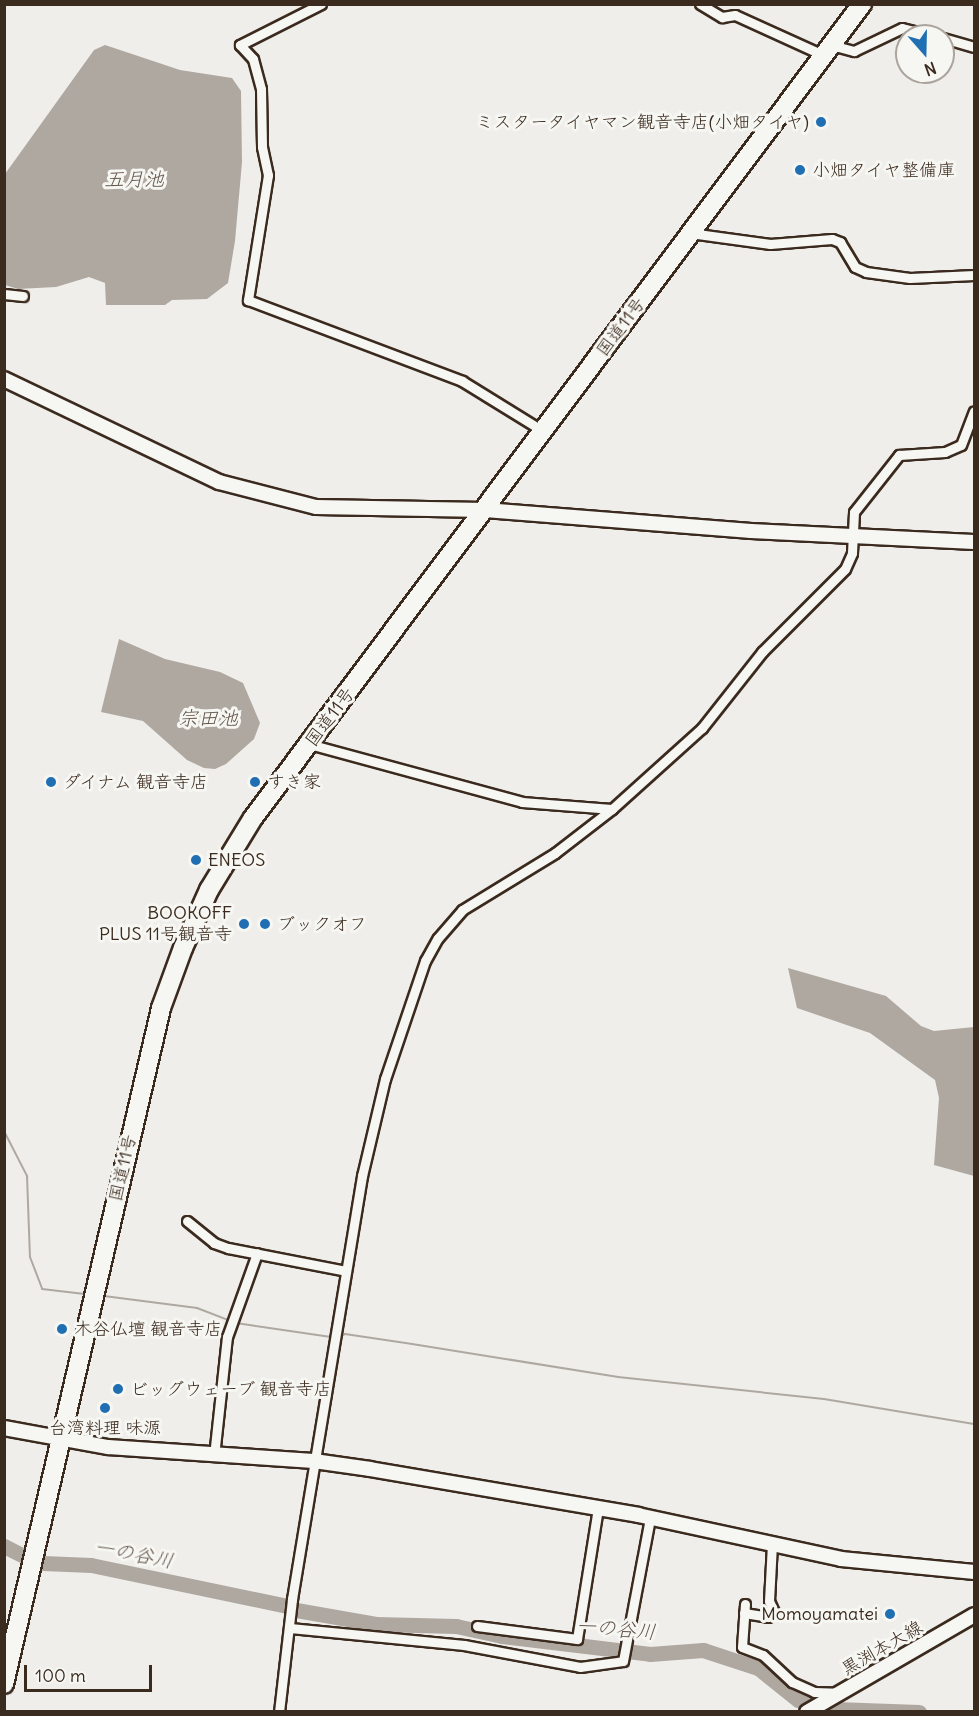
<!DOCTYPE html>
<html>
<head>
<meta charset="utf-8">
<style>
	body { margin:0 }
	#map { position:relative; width:979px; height:1716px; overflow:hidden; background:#efeeea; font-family:Delius,"Klee One",sans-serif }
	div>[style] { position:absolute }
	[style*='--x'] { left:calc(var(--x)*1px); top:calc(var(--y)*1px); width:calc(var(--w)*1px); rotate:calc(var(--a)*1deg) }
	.water>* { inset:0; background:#afa8a1 }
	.stream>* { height:2px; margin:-1px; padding:0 1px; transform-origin:1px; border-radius:1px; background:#afa8a1 }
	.river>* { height:15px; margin:-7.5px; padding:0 7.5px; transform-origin:7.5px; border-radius:7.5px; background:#afa8a1 }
	.roads { filter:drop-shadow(2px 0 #3b2a1e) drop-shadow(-2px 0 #3b2a1e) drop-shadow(0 2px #3b2a1e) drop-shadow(0 -2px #3b2a1e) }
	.street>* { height:9px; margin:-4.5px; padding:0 4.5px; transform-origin:4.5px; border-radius:4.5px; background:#f6f6f2 }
	.secondary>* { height:14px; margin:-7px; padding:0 7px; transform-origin:7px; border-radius:7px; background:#f6f6f2 }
	.highway>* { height:18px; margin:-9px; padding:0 9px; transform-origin:9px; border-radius:9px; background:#f6f6f2 }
	.dots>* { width:16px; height:16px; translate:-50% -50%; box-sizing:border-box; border:3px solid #f6f6f2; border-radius:50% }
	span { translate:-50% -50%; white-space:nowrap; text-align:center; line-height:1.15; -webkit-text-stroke:6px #f6f6f2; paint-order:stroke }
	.poi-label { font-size:18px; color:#3b2a1e }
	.right { translate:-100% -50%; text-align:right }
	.left { translate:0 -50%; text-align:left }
	.street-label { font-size:18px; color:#3b2a1e }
	.water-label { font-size:20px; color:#64564c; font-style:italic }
	.frame { position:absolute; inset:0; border:6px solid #3b2a1e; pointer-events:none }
	.north { position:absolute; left:895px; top:24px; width:60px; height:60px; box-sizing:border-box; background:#f6f6f2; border:2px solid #aba49d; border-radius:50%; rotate:160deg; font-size:16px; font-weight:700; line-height:24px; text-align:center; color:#3b2a1e }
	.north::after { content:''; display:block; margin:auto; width:21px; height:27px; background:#1f6fb2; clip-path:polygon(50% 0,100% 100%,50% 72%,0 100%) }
	.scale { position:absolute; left:24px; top:1665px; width:128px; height:27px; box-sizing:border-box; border:3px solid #3b2a1e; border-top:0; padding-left:8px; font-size:18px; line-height:21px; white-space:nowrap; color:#3b2a1e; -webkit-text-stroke:4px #f6f6f2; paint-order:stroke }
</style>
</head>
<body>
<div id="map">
	<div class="water">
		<i style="clip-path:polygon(105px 45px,180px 70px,232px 78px,241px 91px,242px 162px,235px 241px,228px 283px,207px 299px,172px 300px,165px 305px,106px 305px,105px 283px,89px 277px,56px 287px,18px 289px,5px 285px,5px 174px,94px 50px)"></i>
		<i style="clip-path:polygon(119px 639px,165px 659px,220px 672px,243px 683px,260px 723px,254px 739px,226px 764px,215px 769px,204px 768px,187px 760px,143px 721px,101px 712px)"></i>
		<i style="clip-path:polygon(788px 968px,886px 996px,921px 1026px,934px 1031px,974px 1027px,974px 1176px,934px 1165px,939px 1098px,935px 1080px,870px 1033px,797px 1008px)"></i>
	</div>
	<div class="stream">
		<i style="--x:4;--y:1131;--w:51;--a:62.9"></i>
		<i style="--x:27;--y:1176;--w:81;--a:87.9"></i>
		<i style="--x:30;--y:1257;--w:34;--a:69"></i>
		<i style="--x:42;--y:1289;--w:43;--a:6.6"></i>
		<i style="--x:104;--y:1296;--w:94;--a:7.4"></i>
		<i style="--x:197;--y:1308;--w:33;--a:21"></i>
		<i style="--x:236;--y:1323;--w:96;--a:8.4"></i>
		<i style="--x:340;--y:1337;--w:6;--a:-31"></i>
		<i style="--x:345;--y:1334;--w:68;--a:8.5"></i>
		<i style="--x:412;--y:1344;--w:209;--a:9.1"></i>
		<i style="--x:618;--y:1377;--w:207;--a:6.1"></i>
		<i style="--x:824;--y:1399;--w:152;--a:9.5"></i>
	</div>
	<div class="river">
		<i style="--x:4;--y:1546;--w:20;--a:27"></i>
		<i style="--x:43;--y:1563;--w:48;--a:2.4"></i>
		<i style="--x:91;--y:1565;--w:200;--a:11.8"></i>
		<i style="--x:296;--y:1610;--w:81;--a:9.9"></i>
		<i style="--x:376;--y:1624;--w:80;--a:1.4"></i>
		<i style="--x:456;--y:1626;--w:47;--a:12.3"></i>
		<i style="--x:502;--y:1636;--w:149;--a:6.9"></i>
		<i style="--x:650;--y:1654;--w:53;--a:-4.3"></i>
		<i style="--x:703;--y:1650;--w:58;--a:18.1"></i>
		<i style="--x:758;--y:1668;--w:51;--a:38.7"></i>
		<i style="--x:798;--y:1700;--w:38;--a:14"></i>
		<i style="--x:835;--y:1709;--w:84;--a:2"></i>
	</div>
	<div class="roads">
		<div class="street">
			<i style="--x:321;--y:4;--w:91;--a:153.2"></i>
			<i style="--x:240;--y:45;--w:19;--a:47"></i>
			<i style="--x:253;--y:59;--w:31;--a:75"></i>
			<i style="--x:261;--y:89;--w:58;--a:89"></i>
			<i style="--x:262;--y:147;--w:29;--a:78"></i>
			<i style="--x:268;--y:175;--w:127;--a:99.1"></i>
			<i style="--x:248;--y:300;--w:229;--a:20.7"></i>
			<i style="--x:462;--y:381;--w:95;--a:31.7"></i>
			<i style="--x:700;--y:4;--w:26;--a:31"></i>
			<i style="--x:722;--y:17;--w:13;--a:-9"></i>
			<i style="--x:735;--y:15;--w:97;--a:24.4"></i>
			<i style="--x:943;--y:38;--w:32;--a:16"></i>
			<i style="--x:831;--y:45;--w:24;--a:15"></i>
			<i style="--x:854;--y:51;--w:53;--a:-25.6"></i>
			<i style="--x:902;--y:28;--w:33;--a:14"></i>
			<i style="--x:690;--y:233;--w:81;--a:7.8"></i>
			<i style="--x:770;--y:244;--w:62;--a:-4.6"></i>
			<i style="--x:832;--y:239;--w:9;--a:21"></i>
			<i style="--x:840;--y:242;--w:29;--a:59"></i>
			<i style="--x:855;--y:267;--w:12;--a:24"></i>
			<i style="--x:866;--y:272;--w:44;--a:7.8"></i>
			<i style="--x:910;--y:278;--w:64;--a:-2.7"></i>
			<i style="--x:4;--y:294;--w:19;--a:6"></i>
			<i style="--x:309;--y:744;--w:221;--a:15.2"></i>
			<i style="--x:522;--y:802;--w:90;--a:4.4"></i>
			<i style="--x:187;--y:1221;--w:35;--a:39"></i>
			<i style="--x:214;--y:1243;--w:15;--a:20"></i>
			<i style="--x:228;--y:1248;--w:120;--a:11"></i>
			<i style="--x:214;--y:1456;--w:120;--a:-83.8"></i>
			<i style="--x:227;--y:1337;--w:89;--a:-70.3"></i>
			<i style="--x:745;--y:1604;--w:43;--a:94"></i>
			<i style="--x:742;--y:1647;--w:22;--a:21"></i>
			<i style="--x:763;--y:1655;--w:40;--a:43"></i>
			<i style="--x:792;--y:1682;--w:24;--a:24"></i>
			<i style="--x:814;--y:1692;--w:23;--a:2"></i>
			<i style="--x:744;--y:1613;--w:24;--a:9"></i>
			<i style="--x:768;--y:1617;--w:8;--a:-40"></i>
			<i style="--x:774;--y:1612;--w:12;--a:-114"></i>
			<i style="--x:769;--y:1601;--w:58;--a:-87"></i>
			<i style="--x:477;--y:1626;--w:101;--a:7.4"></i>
			<i style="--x:577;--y:1639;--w:133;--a:-80.9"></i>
			<i style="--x:290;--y:1628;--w:175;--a:5.6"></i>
			<i style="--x:464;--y:1645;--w:118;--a:10.7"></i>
			<i style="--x:580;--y:1667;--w:43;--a:-7.9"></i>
			<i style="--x:623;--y:1661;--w:146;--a:-79.3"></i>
			<i style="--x:279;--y:1712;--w:114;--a:-83.4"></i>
			<i style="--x:292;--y:1599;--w:429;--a:-80.6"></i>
			<i style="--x:362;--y:1176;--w:100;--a:-76.7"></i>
			<i style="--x:385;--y:1079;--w:125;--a:-71.3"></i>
			<i style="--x:425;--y:961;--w:26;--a:-61"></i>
			<i style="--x:438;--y:938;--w:37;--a:-49"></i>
			<i style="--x:462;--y:910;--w:109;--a:-31.5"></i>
			<i style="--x:555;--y:853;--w:72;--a:-37.7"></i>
			<i style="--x:612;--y:809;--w:121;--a:-42"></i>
			<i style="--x:702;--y:728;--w:97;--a:-51.7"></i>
			<i style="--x:762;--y:652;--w:117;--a:-45"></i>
			<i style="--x:845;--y:569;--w:17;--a:-66"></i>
			<i style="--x:852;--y:553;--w:41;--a:-87.2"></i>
			<i style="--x:854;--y:512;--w:73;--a:-51.7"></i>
			<i style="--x:899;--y:455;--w:46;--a:-3.7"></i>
			<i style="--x:945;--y:452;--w:17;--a:-24"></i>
			<i style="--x:961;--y:445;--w:36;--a:-69"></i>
		</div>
		<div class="secondary">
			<i style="--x:4;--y:379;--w:238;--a:25.6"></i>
			<i style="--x:219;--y:482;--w:100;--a:14.5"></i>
			<i style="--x:316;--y:507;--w:169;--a:1"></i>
			<i style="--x:485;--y:510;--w:267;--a:4.5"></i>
			<i style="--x:751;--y:531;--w:223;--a:2.8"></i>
			<i style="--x:4;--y:1428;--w:106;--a:10.4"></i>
			<i style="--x:108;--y:1447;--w:206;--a:3.9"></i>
			<i style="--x:314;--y:1461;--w:57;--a:8.1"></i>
			<i style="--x:370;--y:1469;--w:272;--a:9.7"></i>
			<i style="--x:638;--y:1515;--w:208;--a:12.2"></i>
			<i style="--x:841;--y:1559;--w:134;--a:5.6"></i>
			<i style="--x:807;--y:1712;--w:193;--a:-30.1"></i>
		</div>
		<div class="highway">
			<i style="--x:4;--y:1684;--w:694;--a:-76.92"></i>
			<i style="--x:161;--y:1008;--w:64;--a:-69.9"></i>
			<i style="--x:183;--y:948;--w:64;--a:-65.9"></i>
			<i style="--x:209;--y:890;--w:84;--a:-58.6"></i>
			<i style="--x:253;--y:818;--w:1017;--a:-53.2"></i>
		</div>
	</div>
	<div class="dots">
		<i style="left:821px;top:122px;background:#1f6fb2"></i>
		<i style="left:800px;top:170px;background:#1f6fb2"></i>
		<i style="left:51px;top:782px;background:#1f6fb2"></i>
		<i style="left:255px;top:782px;background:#1f6fb2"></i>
		<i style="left:196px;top:860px;background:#1f6fb2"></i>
		<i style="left:244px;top:924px;background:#1f6fb2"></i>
		<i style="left:265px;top:924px;background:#1f6fb2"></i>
		<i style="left:62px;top:1329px;background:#1f6fb2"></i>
		<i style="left:118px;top:1389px;background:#1f6fb2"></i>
		<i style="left:105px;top:1408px;background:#1f6fb2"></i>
		<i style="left:890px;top:1614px;background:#1f6fb2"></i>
	</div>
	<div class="poi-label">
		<span class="right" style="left:809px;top:122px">ミスタータイヤマン観音寺店(小畑タイヤ)</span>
		<span class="left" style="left:812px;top:170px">小畑タイヤ整備庫</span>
		<span class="left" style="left:63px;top:782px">ダイナム 観音寺店</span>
		<span class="left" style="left:267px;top:782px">すき家</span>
		<span class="left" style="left:208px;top:860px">ENEOS</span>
		<span class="right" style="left:232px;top:924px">BOOKOFF<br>PLUS 11号観音寺</span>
		<span class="left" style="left:277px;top:924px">ブックオフ</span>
		<span class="left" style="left:74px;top:1329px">木谷仏壇 観音寺店</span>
		<span class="left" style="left:130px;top:1389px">ビッグウェーブ 観音寺店</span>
		<span style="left:105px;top:1428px">台湾料理 味源</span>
		<span class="right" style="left:878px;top:1614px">Momoyamatei</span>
	</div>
	<div class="street-label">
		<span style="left:621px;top:327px;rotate:-53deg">国道11号</span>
		<span style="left:330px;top:717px;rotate:-53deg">国道11号</span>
		<span style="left:123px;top:1168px;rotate:-77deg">国道11号</span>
		<span style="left:882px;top:1648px;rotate:-30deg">黒渕本大線</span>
	</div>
	<div class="water-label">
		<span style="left:134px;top:178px">五月池</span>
		<span style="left:208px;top:717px">宗田池</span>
		<span style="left:134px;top:1553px;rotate:11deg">一の谷川</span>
		<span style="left:616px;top:1628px;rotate:5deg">一の谷川</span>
	</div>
	<div class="frame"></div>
	<div class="north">N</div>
	<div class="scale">100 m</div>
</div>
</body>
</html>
